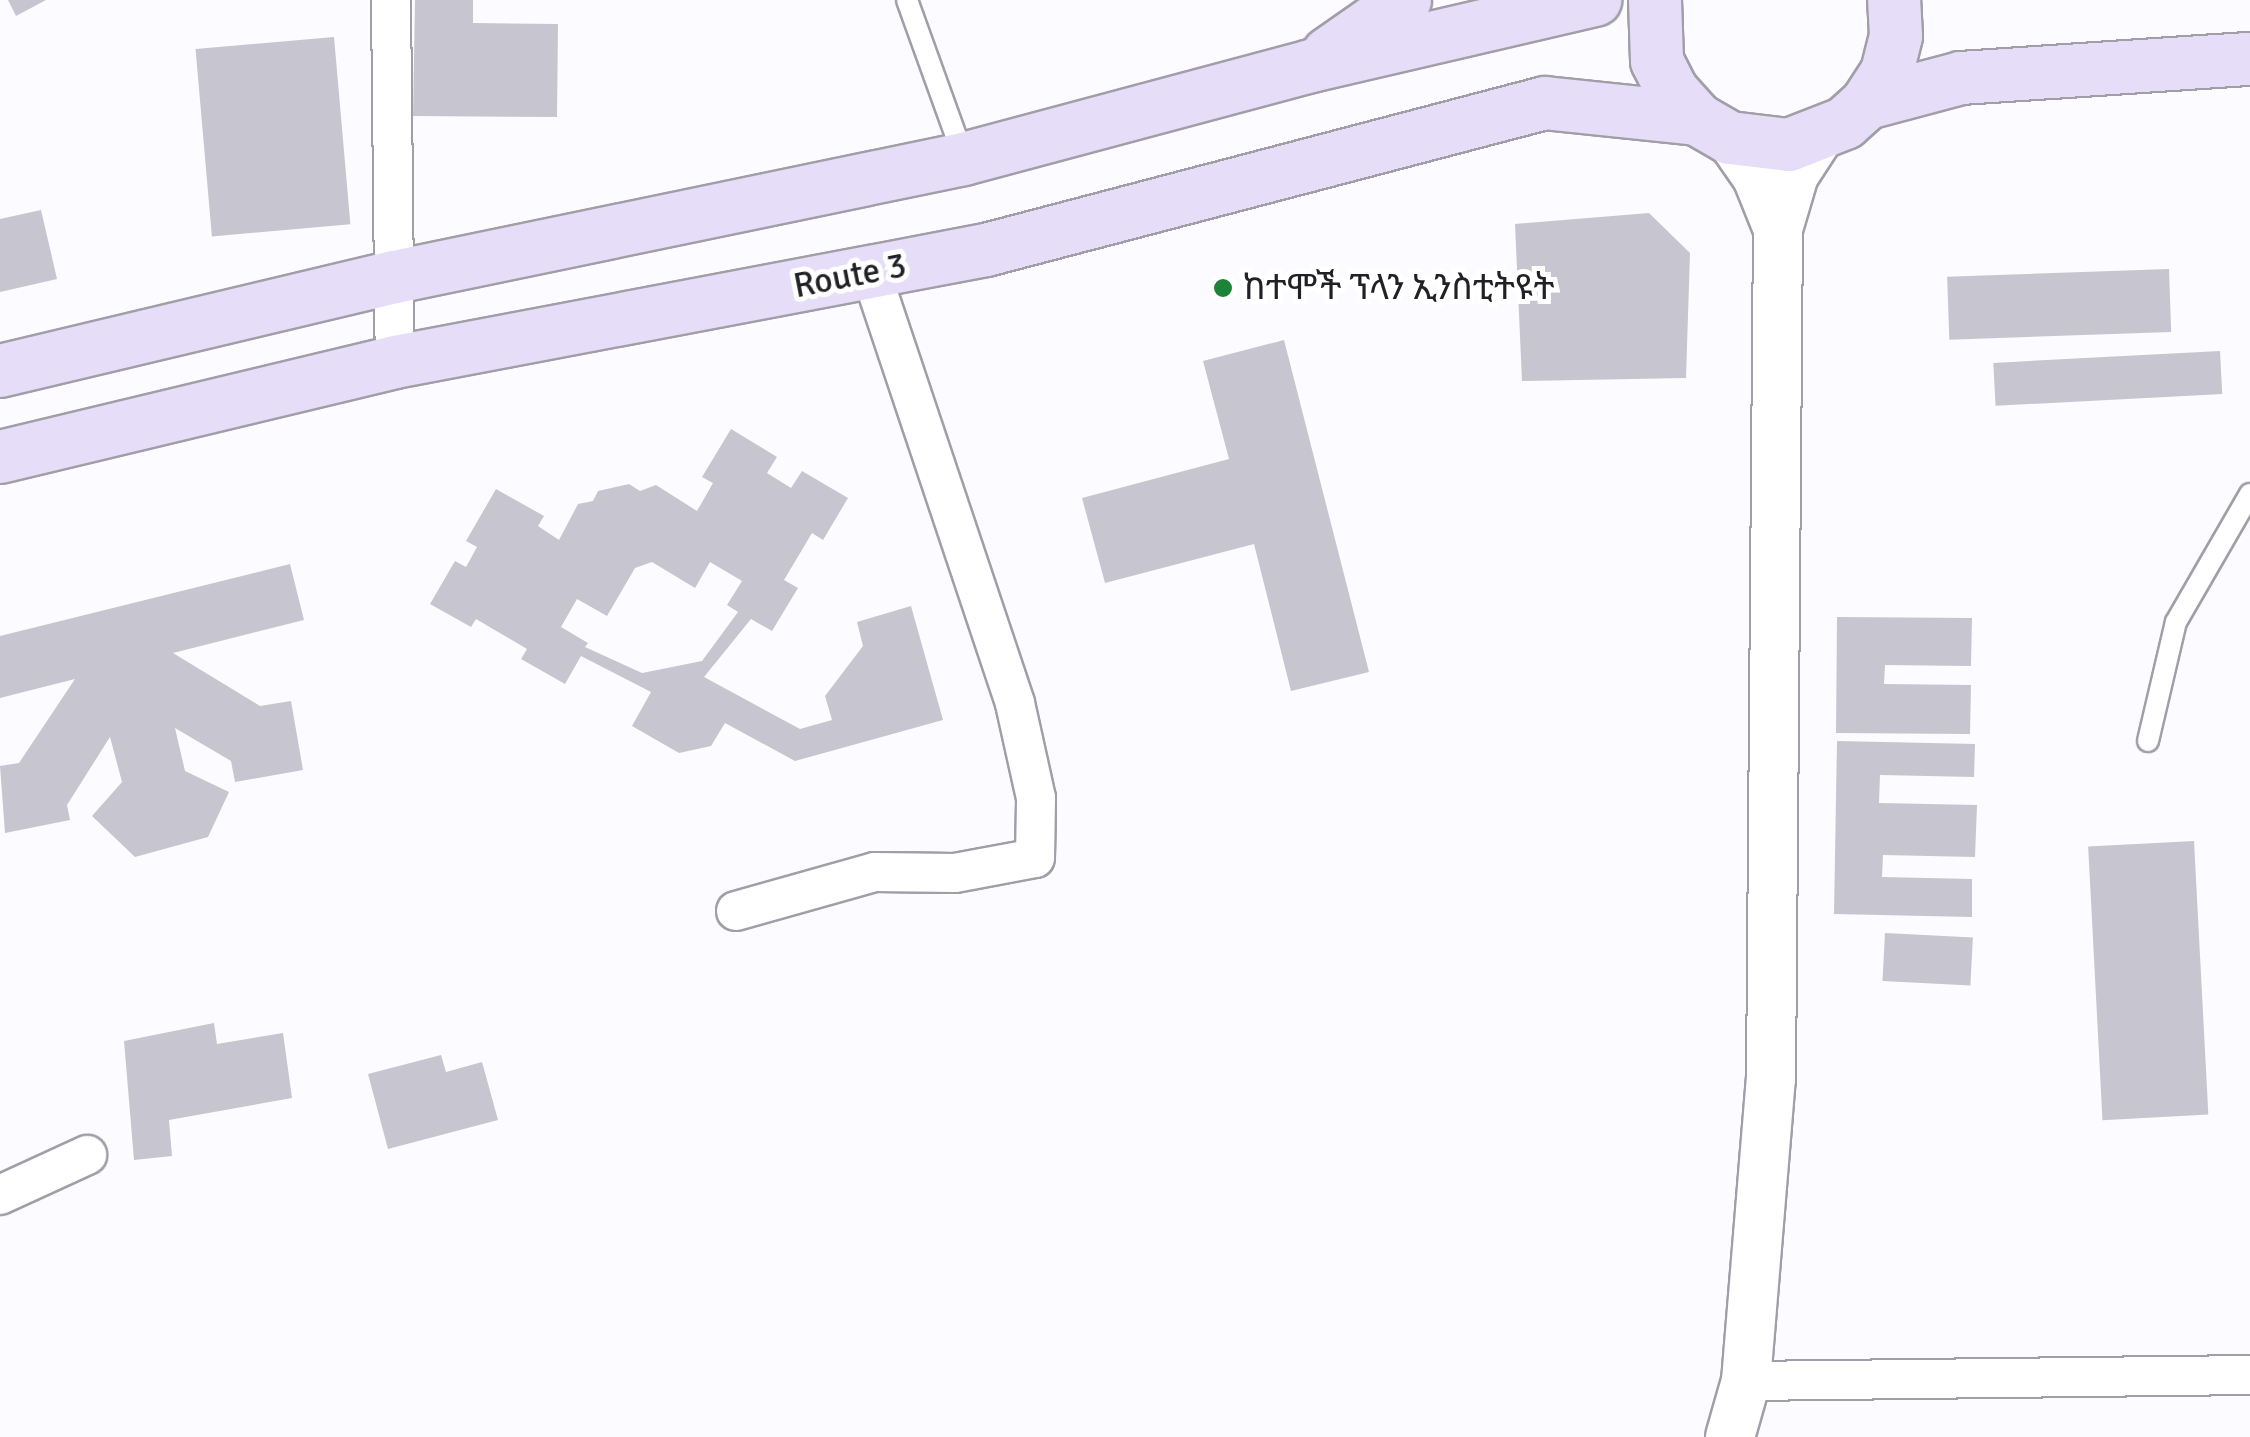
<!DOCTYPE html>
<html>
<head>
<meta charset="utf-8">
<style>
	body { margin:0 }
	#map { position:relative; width:2250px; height:1437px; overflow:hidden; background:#fcfbff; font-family:Signika,"Noto Sans Ethiopic",sans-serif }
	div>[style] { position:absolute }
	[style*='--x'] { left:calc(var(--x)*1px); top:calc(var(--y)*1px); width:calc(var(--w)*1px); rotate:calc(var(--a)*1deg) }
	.building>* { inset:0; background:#c7c5cf; transform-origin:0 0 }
	.roads { filter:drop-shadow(2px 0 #a19ea8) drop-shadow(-2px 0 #a19ea8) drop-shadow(0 2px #a19ea8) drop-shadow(0 -2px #a19ea8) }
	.service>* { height:20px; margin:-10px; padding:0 10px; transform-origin:10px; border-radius:10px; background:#fff }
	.minor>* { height:38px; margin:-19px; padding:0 19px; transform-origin:19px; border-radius:19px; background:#fff }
	.tertiary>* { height:48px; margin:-24px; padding:0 24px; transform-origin:24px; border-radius:24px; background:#fff }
	.secondary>* { height:52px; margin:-26px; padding:0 26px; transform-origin:26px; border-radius:26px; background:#e6def9 }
	.dots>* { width:28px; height:28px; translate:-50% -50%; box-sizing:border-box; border:5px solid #fff; border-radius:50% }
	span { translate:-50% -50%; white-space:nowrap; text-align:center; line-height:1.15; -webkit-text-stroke:10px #fff; paint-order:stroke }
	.street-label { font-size:35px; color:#212024 }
	.poi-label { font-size:35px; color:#212024 }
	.left { translate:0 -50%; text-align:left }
</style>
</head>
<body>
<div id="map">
	<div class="building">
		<i style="clip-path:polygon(8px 0,46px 0,16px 16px)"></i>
		<i style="clip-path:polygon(415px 0,473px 0,473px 23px,558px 24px,557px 117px,413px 116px)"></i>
		<i style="left:334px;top:37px;width:188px;height:139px;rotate:85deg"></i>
		<i style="clip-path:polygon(41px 210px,57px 279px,0 292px,0 219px)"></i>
		<i style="clip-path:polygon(1649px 213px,1690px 253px,1686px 378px,1522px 381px,1515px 224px)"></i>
		<i style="left:2169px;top:269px;width:63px;height:222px;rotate:88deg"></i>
		<i style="clip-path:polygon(1284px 340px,1369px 672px,1291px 691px,1254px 544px,1105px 583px,1082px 498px,1229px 459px,1203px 361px)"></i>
		<i style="left:2220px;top:351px;width:43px;height:227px;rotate:87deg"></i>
		<i style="clip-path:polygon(evenodd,731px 429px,777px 457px,767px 473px,791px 488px,802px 471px,848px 498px,823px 540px,812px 533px,784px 580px,798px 588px,772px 631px,751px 619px,704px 677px,800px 729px,832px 720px,825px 696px,863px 646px,857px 622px,911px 606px,943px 720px,795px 761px,725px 723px,711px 746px,679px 753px,632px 726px,651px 692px,581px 656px,565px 684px,521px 659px,527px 649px,476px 619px,471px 627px,430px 604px,455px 561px,466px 567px,477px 547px,466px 541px,496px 489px,544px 516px,538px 526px,559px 540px,578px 504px,593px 501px,598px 491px,629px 484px,640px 491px,656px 485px,697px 511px,713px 483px,702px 477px,731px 429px,652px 562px,695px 588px,710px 562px,742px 581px,727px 605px,738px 612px,702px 661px,642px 673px,585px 647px,588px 643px,561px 627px,577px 599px,607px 616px,635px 568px,652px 562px)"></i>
		<i style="clip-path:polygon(290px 564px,304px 620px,173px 653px,260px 706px,291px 701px,303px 770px,235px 782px,231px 761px,175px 728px,185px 771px,229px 792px,208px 837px,135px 857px,92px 816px,122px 782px,110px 737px,67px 805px,70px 820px,5px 833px,0 766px,19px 763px,75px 679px,0 698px,0 636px)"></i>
		<i style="clip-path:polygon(1837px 617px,1972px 618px,1971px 666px,1885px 665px,1884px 684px,1971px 685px,1970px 734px,1836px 733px)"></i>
		<i style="clip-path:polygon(1837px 741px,1975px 744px,1974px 777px,1880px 775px,1879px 803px,1977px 805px,1975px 857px,1883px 855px,1882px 877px,1972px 879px,1972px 917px,1834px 914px)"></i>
		<i style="left:2194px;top:841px;width:274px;height:106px;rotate:87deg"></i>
		<i style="left:1885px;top:933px;width:88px;height:48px;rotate:3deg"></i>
		<i style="clip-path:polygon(214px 1023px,217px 1044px,283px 1033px,292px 1098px,169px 1120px,172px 1156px,134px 1160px,124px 1041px)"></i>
		<i style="clip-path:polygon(441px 1055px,446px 1072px,482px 1062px,498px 1120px,388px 1149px,368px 1074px)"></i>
	</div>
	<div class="roads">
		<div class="service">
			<i style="--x:907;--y:0;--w:168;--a:70.2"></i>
			<i style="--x:2148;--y:741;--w:122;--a:-76.8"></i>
			<i style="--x:2176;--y:622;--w:148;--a:-60"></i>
		</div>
		<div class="minor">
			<i style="--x:391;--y:0;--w:362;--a:89.4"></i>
			<i style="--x:736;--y:911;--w:144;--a:-15.7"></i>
			<i style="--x:875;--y:872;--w:80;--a:0.7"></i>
			<i style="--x:955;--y:873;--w:81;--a:-10.6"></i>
			<i style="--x:1035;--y:858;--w:60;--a:-89"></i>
			<i style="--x:1036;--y:798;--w:97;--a:-102.5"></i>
			<i style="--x:1015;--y:703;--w:453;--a:-108.5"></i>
			<i style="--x:0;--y:1195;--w:96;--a:-24.7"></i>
			<i style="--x:1746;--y:1381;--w:504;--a:-0.68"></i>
		</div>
		<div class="tertiary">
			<i style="--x:1730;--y:138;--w:47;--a:55.3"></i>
			<i style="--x:1757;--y:177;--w:56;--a:68"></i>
			<i style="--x:1730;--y:1437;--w:58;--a:-74.1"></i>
			<i style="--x:1746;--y:1381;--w:303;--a:-85.3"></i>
			<i style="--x:1771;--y:1079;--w:850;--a:-89.53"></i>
			<i style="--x:1778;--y:229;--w:56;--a:-73.5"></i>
			<i style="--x:1794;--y:175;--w:44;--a:-57"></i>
		</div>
		<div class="secondary">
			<i style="--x:1655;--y:0;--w:61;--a:88.1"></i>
			<i style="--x:1657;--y:61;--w:35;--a:63"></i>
			<i style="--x:1673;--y:92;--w:36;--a:48"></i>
			<i style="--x:1697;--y:119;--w:38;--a:30"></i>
			<i style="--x:1730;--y:138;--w:59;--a:6.8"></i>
			<i style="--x:1789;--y:145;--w:60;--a:-21.4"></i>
			<i style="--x:1845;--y:123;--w:30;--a:-42"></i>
			<i style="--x:1867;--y:103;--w:37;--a:-57"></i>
			<i style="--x:1887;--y:72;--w:37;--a:-76"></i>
			<i style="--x:1896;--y:36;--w:36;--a:-93"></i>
			<i style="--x:1328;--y:54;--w:94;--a:-35"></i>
			<i style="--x:1867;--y:103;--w:97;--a:-14.9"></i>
			<i style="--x:1961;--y:78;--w:290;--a:-3.8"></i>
			<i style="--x:0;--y:371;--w:406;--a:-13.4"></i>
			<i style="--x:395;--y:277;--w:581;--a:-11.72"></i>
			<i style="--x:964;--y:159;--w:359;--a:-15"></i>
			<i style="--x:1311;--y:66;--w:292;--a:-13.1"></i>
			<i style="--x:0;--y:457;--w:406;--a:-13.5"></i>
			<i style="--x:395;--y:362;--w:602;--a:-10.73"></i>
			<i style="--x:986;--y:250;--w:578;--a:-14.73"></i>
			<i style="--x:1545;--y:103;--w:153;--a:6"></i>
		</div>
	</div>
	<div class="dots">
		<i style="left:1223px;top:288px;background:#1c8338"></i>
	</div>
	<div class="street-label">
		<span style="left:850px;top:276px;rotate:-11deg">Route 3</span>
	</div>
	<div class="poi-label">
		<span class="left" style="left:1243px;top:288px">ከተሞች ፕላን ኢንስቲትዩት</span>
	</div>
</div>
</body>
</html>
